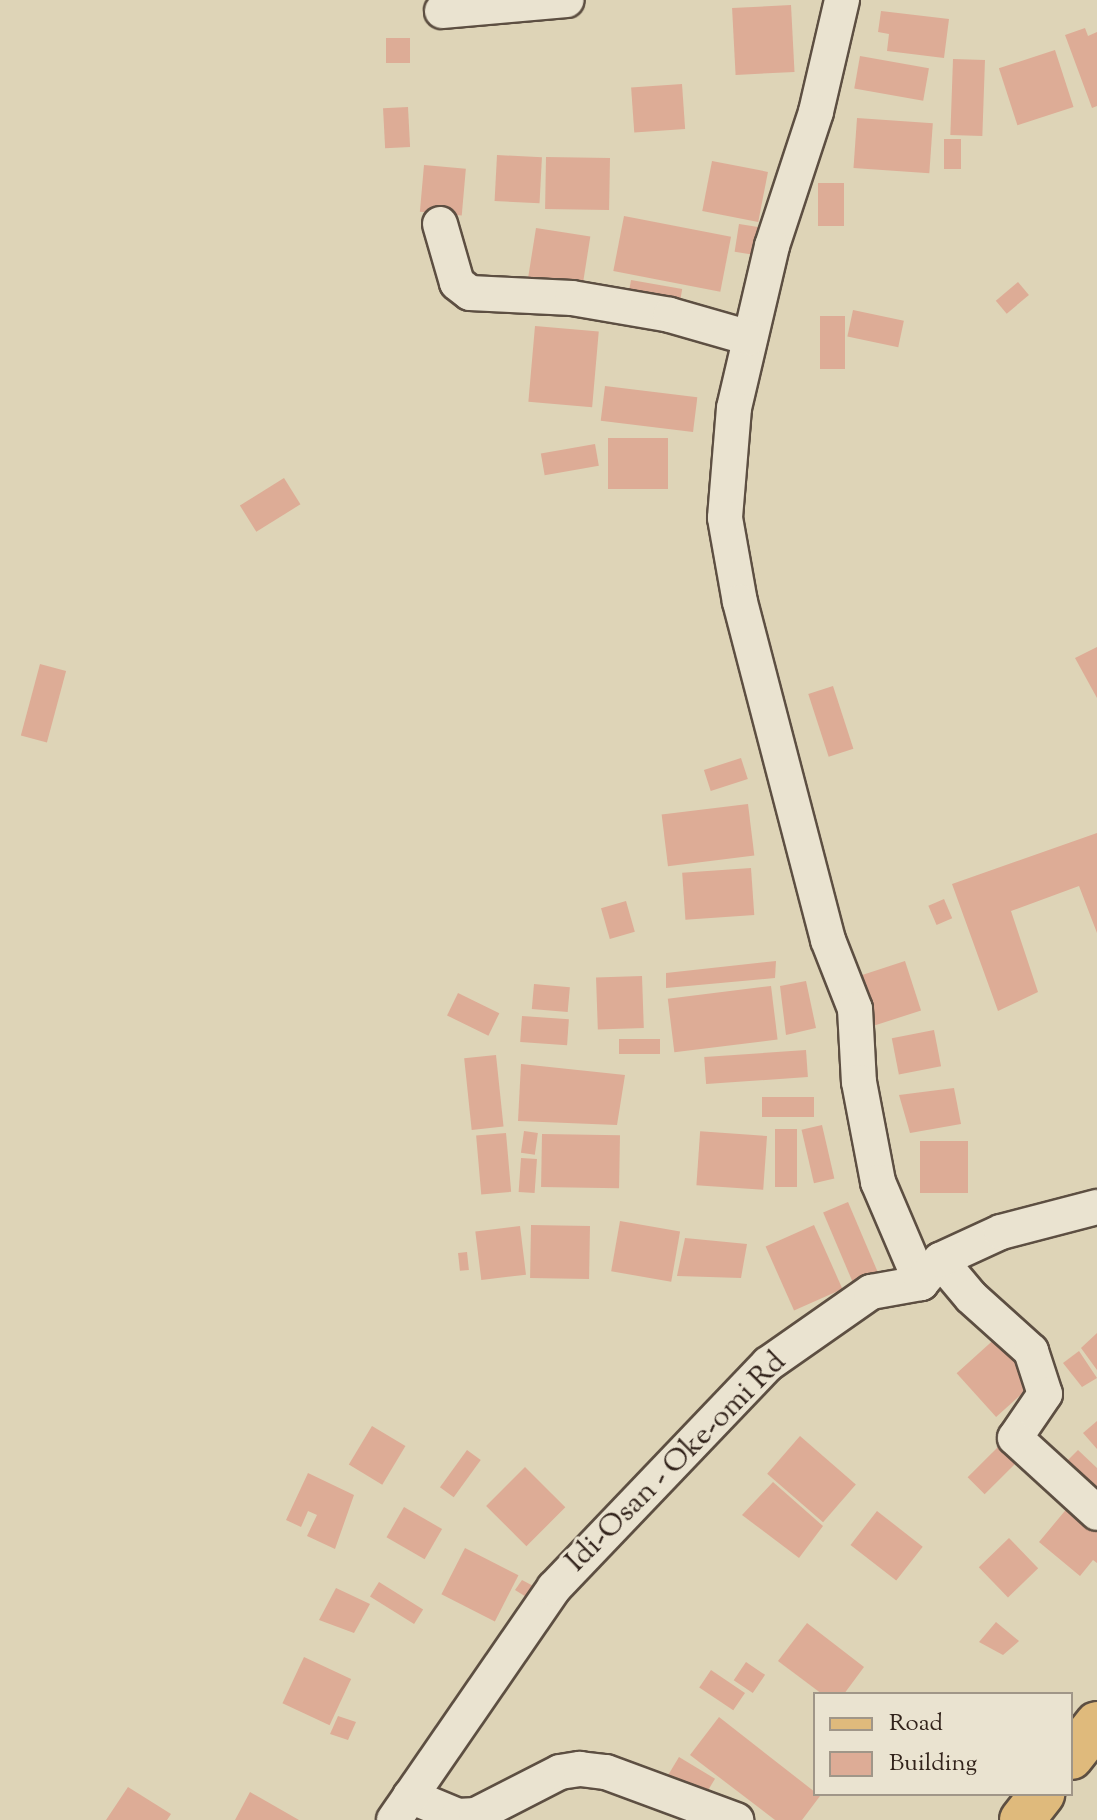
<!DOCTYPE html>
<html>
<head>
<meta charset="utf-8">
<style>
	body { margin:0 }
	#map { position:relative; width:1097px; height:1820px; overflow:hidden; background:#ded4b7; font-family:"Sorts Mill Goudy",serif }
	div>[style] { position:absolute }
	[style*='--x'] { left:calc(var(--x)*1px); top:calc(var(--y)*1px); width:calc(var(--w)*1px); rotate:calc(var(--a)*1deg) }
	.building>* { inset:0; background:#ddac96; transform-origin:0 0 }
	.roads { filter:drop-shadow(2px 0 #5d4f42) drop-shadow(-2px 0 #5d4f42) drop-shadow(0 2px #5d4f42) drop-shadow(0 -2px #5d4f42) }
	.minor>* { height:34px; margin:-17px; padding:0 17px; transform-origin:17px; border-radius:17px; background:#eae3d0 }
	.primary>* { height:44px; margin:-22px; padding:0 22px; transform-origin:22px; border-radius:22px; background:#dfba7c }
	span { translate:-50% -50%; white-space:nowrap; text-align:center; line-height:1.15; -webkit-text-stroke:6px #eae3d0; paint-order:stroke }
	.street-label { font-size:30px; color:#32231b }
	.legend { position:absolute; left:813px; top:1692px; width:260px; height:104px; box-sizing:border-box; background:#eae3d0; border:2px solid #a09688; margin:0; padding:10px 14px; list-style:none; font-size:24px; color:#32231b }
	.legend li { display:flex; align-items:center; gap:16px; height:40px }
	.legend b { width:40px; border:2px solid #a09688 }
</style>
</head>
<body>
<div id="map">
	<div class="building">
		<i style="left:791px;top:5px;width:67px;height:59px;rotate:87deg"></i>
		<i style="clip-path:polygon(881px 11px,949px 19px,944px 58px,887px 51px,889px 34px,878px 32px)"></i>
		<i style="clip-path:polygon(1085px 28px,1088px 36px,1097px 32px,1097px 106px,1092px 108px,1065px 35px)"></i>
		<i style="left:386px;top:38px;width:24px;height:25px"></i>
		<i style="left:1055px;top:50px;width:60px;height:59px;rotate:72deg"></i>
		<i style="left:860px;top:56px;width:70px;height:33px;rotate:10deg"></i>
		<i style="left:953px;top:59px;width:32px;height:76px;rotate:2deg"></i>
		<i style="left:682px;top:84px;width:45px;height:51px;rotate:86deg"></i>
		<i style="left:408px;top:107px;width:40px;height:25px;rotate:87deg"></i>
		<i style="left:857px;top:118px;width:76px;height:50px;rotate:4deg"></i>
		<i style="left:944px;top:139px;width:17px;height:30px"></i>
		<i style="left:497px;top:155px;width:45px;height:46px;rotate:3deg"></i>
		<i style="left:546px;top:157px;width:64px;height:52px;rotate:1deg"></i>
		<i style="left:712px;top:161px;width:57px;height:51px;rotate:11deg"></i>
		<i style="left:424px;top:165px;width:42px;height:47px;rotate:5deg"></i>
		<i style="left:818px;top:183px;width:26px;height:43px"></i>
		<i style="left:624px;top:216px;width:109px;height:56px;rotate:11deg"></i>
		<i style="left:739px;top:224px;width:24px;height:28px;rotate:9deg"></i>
		<i style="left:536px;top:228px;width:55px;height:53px;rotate:9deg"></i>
		<i style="left:631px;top:280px;width:52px;height:21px;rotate:10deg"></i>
		<i style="left:1018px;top:282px;width:17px;height:29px;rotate:50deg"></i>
		<i style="left:853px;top:310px;width:52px;height:27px;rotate:12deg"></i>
		<i style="left:820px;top:316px;width:25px;height:53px"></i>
		<i style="left:535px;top:326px;width:64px;height:76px;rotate:5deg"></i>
		<i style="left:605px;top:386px;width:93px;height:35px;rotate:7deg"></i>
		<i style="left:608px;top:438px;width:60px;height:51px"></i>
		<i style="left:595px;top:444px;width:22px;height:55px;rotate:80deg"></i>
		<i style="left:284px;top:478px;width:31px;height:52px;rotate:58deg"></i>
		<i style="clip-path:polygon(1097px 647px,1097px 698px,1075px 658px)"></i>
		<i style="left:40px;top:664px;width:27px;height:74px;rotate:15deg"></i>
		<i style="left:833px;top:686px;width:66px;height:26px;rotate:72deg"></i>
		<i style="left:741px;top:758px;width:22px;height:39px;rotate:72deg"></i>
		<i style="left:748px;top:804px;width:52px;height:87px;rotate:83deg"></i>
		<i style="clip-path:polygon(1097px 833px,1097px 933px,1079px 886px,1011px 911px,1038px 992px,998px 1011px,952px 884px)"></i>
		<i style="left:751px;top:868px;width:47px;height:69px;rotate:86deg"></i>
		<i style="left:944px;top:899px;width:21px;height:17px;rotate:67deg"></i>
		<i style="left:626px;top:901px;width:32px;height:26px;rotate:74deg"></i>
		<i style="clip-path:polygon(776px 961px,775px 978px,666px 988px,666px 973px)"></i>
		<i style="left:905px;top:961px;width:52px;height:49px;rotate:72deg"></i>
		<i style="left:642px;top:976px;width:52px;height:46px;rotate:88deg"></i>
		<i style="clip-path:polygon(806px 981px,816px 1028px,786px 1035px,780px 986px)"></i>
		<i style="left:534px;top:984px;width:36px;height:25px;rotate:5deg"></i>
		<i style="left:771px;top:986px;width:54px;height:104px;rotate:83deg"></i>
		<i style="left:458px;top:993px;width:46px;height:25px;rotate:26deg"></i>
		<i style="left:522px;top:1016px;width:47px;height:26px;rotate:4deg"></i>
		<i style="left:934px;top:1030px;width:37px;height:43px;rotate:79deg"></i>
		<i style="left:660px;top:1039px;width:15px;height:41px;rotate:90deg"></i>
		<i style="left:806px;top:1050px;width:27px;height:102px;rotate:86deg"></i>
		<i style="left:496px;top:1055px;width:72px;height:32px;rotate:84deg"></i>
		<i style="clip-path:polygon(521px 1064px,625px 1075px,617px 1125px,518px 1121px)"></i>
		<i style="clip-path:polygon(954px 1088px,961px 1124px,910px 1133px,899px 1095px)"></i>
		<i style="left:814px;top:1097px;width:20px;height:52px;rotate:90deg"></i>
		<i style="left:822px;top:1125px;width:55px;height:21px;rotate:77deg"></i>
		<i style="left:797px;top:1129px;width:58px;height:22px;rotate:90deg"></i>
		<i style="left:524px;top:1131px;width:14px;height:22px;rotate:8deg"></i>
		<i style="left:506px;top:1133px;width:59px;height:30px;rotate:85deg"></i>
		<i style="left:542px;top:1134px;width:78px;height:53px;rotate:1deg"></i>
		<i style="left:767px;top:1136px;width:54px;height:67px;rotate:94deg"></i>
		<i style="left:920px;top:1141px;width:48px;height:52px"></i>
		<i style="left:521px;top:1158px;width:16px;height:34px;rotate:4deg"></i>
		<i style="left:848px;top:1202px;width:84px;height:27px;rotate:67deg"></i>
		<i style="left:620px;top:1221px;width:61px;height:51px;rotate:10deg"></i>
		<i style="left:814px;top:1225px;width:70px;height:53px;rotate:66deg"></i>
		<i style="left:520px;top:1226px;width:49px;height:45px;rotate:83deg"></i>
		<i style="left:590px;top:1226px;width:53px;height:59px;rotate:91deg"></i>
		<i style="clip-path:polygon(685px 1238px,747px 1244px,741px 1278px,677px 1276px)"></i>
		<i style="left:467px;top:1252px;width:18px;height:9px;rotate:84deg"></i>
		<i style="clip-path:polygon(1097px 1333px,1097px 1370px,1081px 1348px)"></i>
		<i style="left:999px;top:1335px;width:59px;height:57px;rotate:48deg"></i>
		<i style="clip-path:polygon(1079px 1351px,1097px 1378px,1082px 1387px,1063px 1363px)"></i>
		<i style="clip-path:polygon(1097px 1421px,1097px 1449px,1083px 1433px)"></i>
		<i style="left:372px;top:1426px;width:39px;height:45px;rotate:31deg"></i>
		<i style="left:800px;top:1436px;width:74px;height:50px;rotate:41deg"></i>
		<i style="left:1003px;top:1442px;width:24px;height:50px;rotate:45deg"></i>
		<i style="left:467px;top:1450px;width:17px;height:46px;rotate:36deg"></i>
		<i style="clip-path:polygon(1078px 1450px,1097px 1468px,1097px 1493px,1065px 1463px)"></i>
		<i style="left:525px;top:1467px;width:57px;height:55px;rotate:45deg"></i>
		<i style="clip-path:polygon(308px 1473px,354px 1495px,335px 1549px,307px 1536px,317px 1515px,308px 1511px,301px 1527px,286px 1520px)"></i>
		<i style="clip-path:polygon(773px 1482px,823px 1526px,799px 1558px,742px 1515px)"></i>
		<i style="clip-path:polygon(1069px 1506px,1097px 1529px,1097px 1563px,1093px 1560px,1080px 1576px,1039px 1542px)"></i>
		<i style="left:404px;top:1507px;width:44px;height:35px;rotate:30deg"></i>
		<i style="left:877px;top:1511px;width:58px;height:43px;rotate:38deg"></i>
		<i style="left:1009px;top:1538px;width:42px;height:42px;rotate:46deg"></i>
		<i style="left:465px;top:1548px;width:60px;height:52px;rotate:27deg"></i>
		<i style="clip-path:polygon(522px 1580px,537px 1588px,528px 1598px,515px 1590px)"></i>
		<i style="left:379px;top:1582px;width:52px;height:17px;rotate:32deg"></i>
		<i style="clip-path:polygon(336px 1588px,370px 1604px,354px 1633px,319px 1620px)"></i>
		<i style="clip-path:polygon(996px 1622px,1019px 1641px,1003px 1655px,979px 1642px)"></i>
		<i style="clip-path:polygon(807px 1623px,864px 1667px,844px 1694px,822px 1694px,778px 1661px)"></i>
		<i style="left:304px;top:1657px;width:52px;height:51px;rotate:25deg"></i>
		<i style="left:746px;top:1662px;width:23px;height:22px;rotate:34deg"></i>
		<i style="left:711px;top:1670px;width:41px;height:21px;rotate:34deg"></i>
		<i style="clip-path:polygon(338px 1716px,356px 1722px,348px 1740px,330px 1734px)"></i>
		<i style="clip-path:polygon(719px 1717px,820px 1796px,802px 1820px,775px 1820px,690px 1755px)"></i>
		<i style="left:679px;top:1757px;width:42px;height:21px;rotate:31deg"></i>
		<i style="clip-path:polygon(128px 1787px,171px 1814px,167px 1820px,106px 1820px)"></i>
		<i style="clip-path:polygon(250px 1792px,299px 1820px,235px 1820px)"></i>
	</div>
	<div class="roads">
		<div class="minor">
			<i style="--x:842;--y:0;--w:115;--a:103.1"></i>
			<i style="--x:816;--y:112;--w:141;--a:108.2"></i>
			<i style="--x:772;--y:246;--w:166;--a:103.2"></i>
			<i style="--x:734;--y:408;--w:110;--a:94.7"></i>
			<i style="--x:725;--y:518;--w:85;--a:79.9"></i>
			<i style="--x:740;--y:602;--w:349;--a:75.4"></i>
			<i style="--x:828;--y:940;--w:74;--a:68.6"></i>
			<i style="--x:855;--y:1009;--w:73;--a:86.9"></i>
			<i style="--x:859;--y:1082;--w:102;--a:79.2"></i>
			<i style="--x:878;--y:1182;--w:110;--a:66.9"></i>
			<i style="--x:442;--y:11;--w:125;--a:-5"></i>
			<i style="--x:440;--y:224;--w:61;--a:73.9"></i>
			<i style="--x:457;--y:283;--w:16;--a:38"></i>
			<i style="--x:470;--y:293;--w:102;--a:2.8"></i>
			<i style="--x:572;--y:298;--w:99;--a:9.8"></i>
			<i style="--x:670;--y:315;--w:83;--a:16"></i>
			<i style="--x:940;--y:1260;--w:48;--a:50"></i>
			<i style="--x:971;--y:1297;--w:81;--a:42"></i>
			<i style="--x:1031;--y:1351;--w:45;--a:72"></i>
			<i style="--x:1045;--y:1394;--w:53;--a:124.3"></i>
			<i style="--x:1015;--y:1438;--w:111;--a:42.4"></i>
			<i style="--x:410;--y:1796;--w:52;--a:22.6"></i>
			<i style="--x:458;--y:1816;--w:18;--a:-3"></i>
			<i style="--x:476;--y:1815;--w:94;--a:-27.1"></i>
			<i style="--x:560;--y:1772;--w:20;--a:-9"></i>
			<i style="--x:580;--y:1769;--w:26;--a:7"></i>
			<i style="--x:606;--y:1772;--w:139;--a:20.3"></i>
			<i style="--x:394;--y:1820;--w:282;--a:-55.4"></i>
			<i style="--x:554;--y:1588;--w:310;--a:-46.3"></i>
			<i style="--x:768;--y:1364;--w:126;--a:-35"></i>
			<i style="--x:871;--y:1292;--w:51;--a:-10.2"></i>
			<i style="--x:921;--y:1283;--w:30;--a:-50"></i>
			<i style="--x:940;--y:1260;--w:67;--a:-24.7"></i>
			<i style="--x:1001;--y:1232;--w:99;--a:-14.6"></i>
		</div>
		<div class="primary">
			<i style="--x:1071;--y:1757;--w:42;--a:-51.8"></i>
			<i style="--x:1022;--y:1820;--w:33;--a:-52"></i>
		</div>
	</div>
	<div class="street-label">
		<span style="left:677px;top:1463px;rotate:-45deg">Idi-Osan - Oke-omi Rd</span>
	</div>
	<ul class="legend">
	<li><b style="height:10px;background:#dfba7c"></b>Road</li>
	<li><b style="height:22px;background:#ddac96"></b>Building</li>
	</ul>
</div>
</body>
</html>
